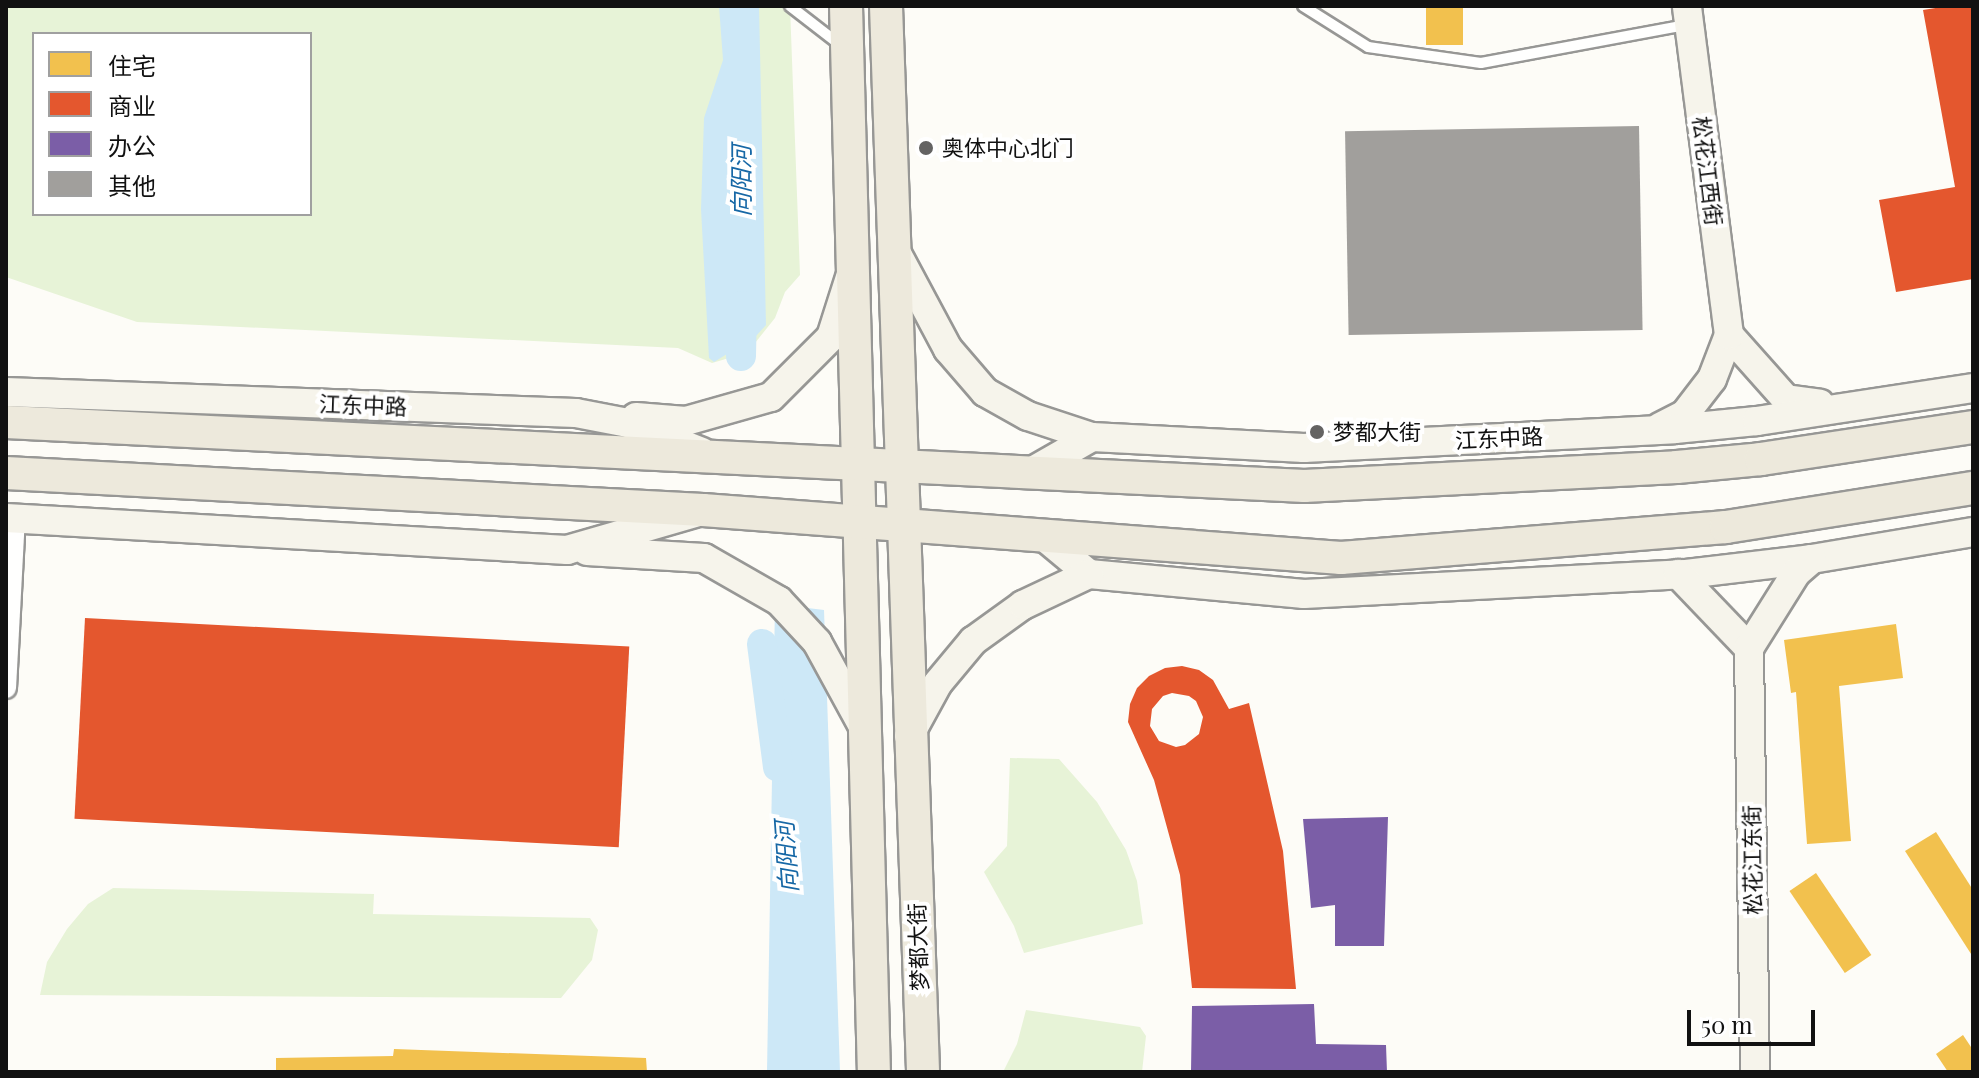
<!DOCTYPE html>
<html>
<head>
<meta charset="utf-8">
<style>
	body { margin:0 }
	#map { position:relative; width:1979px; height:1078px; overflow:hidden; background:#fdfcf7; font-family:"Playfair Display","Noto Sans SC",serif }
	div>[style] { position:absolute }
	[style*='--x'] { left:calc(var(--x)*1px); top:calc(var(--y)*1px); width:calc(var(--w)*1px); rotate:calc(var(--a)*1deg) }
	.green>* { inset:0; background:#e7f3d7 }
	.water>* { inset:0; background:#cde8f7 }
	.homes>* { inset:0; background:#f2c14e; transform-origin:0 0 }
	.shops>* { inset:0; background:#e4572e; transform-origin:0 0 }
	.offices>* { inset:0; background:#7b5ea7 }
	.river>* { height:30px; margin:-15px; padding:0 15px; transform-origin:15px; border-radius:15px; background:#cde8f7 }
	.building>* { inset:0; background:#a19f9c; transform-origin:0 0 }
	.roads { filter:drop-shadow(2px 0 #979795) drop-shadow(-2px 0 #979795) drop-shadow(0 2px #979795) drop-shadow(0 -2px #979795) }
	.lane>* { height:10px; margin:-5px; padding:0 5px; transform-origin:5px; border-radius:5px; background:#fffffe }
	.street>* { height:20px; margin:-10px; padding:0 10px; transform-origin:10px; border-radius:10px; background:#fffffe }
	.secondary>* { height:28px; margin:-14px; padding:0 14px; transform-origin:14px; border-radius:14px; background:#f6f4eb }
	.primary>* { height:32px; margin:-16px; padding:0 16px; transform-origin:16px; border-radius:16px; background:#ede9dc }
	.dots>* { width:22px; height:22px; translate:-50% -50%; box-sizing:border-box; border:4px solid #fff; border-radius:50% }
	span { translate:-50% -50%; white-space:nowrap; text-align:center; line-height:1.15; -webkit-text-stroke:8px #fff; paint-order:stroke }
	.poi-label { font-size:22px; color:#111 }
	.left { translate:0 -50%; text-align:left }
	.street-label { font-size:22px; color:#111 }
	.water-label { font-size:24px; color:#1768a6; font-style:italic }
	.frame { position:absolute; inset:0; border:8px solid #111; pointer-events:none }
	.legend { position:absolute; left:32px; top:32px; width:280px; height:184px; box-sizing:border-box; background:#fff; border:2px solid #a0a0a0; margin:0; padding:10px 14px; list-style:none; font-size:24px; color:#111 }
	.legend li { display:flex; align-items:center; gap:16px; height:40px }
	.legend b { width:40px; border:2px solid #a0a0a0 }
	.scale { position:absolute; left:1687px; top:1010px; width:128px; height:36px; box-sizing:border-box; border:4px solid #111; border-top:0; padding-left:10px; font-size:24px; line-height:28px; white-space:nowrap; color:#111; -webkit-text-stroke:6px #fff; paint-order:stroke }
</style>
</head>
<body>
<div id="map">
	<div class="green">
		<i style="clip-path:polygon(evenodd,6px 6px,790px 6px,800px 275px,785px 292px,775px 318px,755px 343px,736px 356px,712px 363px,678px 348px,137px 322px,6px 277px,6px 6px,34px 34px,310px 34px,310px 214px,34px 214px,34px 34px)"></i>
		<i style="clip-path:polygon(1010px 758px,1059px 759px,1097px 802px,1126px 850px,1137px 881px,1143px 924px,1024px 953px,1014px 926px,984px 872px,1007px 846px)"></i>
		<i style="clip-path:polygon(113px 888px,374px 894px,373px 914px,590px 918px,598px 930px,592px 960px,561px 998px,40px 995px,47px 962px,67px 929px,88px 904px)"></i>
		<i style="clip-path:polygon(1026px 1010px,1140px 1027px,1146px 1036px,1142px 1072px,1003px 1072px,1017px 1044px)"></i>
	</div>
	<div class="water">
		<i style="clip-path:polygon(719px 6px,759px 6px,766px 325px,756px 336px,714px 362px,709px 358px,701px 209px,704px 118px,723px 60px)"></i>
		<i style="clip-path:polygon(775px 604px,824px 610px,840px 1072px,767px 1072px)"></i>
	</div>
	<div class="homes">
		<i style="left:1426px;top:6px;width:37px;height:39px"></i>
		<i style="clip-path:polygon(1896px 624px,1903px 678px,1839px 686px,1851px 841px,1807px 844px,1796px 692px,1791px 693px,1784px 640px)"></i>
		<i style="clip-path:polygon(1936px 832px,1973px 890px,1973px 957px,1905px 851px)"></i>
		<i style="left:1816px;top:873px;width:99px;height:32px;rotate:56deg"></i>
		<i style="clip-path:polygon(1963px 1035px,1973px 1050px,1973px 1072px,1948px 1072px,1936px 1054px)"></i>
		<i style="clip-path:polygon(394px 1049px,646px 1058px,647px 1072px,276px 1072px,276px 1058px,393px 1056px)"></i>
	</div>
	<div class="shops">
		<i style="clip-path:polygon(1948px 6px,1973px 6px,1973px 279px,1896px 292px,1879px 200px,1955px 187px,1923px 10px)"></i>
		<i style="left:85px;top:618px;width:545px;height:201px;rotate:3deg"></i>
		<i style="clip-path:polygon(evenodd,1182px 666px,1199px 670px,1213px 680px,1229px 709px,1249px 703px,1283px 851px,1296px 989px,1192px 988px,1180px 875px,1154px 780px,1128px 722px,1130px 704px,1137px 688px,1149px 676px,1165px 668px,1182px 666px,1172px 693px,1189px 696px,1196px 701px,1203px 717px,1199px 734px,1185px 745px,1176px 747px,1159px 741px,1150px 726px,1152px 709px,1163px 696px,1172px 693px)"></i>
	</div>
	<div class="offices">
		<i style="clip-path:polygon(1388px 817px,1384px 946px,1335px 946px,1335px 905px,1311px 908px,1303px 819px)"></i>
		<i style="clip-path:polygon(1314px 1004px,1316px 1044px,1386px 1045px,1387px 1072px,1191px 1072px,1192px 1006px)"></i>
	</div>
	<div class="river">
		<i style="--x:741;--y:356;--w:50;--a:-88.9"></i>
		<i style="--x:762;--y:644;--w:124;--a:82.6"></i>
	</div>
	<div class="building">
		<i style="left:1639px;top:126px;width:204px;height:294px;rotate:89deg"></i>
	</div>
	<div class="roads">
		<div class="lane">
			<i style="--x:790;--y:6;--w:62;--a:37.8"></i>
			<i style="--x:1303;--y:6;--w:77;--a:32.2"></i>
			<i style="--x:1368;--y:47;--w:114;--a:8.1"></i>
			<i style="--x:1481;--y:63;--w:209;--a:-10.5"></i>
		</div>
		<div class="street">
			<i style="--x:6;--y:688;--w:169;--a:-87"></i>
		</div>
		<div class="secondary">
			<i style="--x:894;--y:248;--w:115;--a:61.9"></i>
			<i style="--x:948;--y:349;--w:57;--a:49.3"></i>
			<i style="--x:985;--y:392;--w:49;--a:29.2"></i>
			<i style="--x:1028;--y:416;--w:67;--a:18.2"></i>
			<i style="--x:1729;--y:335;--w:86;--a:48.3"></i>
			<i style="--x:1786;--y:399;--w:34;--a:8"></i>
			<i style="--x:6;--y:392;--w:570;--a:2.11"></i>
			<i style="--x:576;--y:413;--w:53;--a:10.9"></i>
			<i style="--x:628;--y:423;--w:79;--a:21.4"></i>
			<i style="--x:636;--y:417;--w:50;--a:4.6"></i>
			<i style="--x:686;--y:421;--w:88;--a:-15.8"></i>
			<i style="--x:771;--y:397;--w:85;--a:-45"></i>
			<i style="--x:831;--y:337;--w:63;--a:-72.4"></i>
			<i style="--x:1660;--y:427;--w:28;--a:-27"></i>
			<i style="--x:1685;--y:414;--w:44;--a:-52.4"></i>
			<i style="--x:1712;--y:379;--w:47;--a:-68.9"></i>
			<i style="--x:1729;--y:335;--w:332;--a:-97.3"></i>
			<i style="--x:1031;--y:472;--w:70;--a:-29.8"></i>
			<i style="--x:1092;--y:437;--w:212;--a:3"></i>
			<i style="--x:1304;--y:448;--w:371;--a:-2.9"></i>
			<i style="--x:1675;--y:429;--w:82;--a:-5.6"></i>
			<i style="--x:1757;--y:421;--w:219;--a:-8.7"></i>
			<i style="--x:6;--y:518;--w:562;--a:3.26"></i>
			<i style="--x:567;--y:550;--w:133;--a:-16.1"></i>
			<i style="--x:1042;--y:535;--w:61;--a:39.7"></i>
			<i style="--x:1089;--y:574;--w:216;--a:5.3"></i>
			<i style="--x:1304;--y:594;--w:383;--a:-3"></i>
			<i style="--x:1686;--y:574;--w:127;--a:-6.8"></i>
			<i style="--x:1812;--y:559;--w:163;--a:-9.5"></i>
			<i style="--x:587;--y:551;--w:117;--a:3.4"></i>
			<i style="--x:704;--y:558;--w:86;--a:29.8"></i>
			<i style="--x:779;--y:601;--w:56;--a:47.2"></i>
			<i style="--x:817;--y:642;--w:100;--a:61.4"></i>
			<i style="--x:1678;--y:574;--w:103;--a:46.2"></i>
			<i style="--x:1749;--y:648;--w:424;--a:89.2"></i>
			<i style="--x:1749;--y:648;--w:89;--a:-57.9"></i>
			<i style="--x:1796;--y:573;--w:21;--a:-41"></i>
			<i style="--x:909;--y:736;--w:60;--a:-61.3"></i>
			<i style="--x:938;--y:683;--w:55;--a:-50.2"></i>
			<i style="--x:973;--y:641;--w:62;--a:-35.8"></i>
			<i style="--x:1023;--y:605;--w:73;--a:-25.2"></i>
		</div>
		<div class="primary">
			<i style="--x:846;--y:6;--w:1066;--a:88.5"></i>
			<i style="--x:886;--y:6;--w:1067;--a:88.01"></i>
			<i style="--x:6;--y:422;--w:1300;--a:2.82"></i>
			<i style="--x:1304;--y:486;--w:373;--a:-2.9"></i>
			<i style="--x:1677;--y:467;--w:84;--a:-5.4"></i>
			<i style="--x:1761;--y:459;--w:214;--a:-8.6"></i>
			<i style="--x:6;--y:473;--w:698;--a:3.04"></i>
			<i style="--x:703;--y:510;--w:640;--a:4.3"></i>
			<i style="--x:1341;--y:558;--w:386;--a:-4.6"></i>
			<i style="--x:1726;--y:527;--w:250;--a:-9"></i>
		</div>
	</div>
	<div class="dots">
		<i style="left:926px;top:148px;background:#646362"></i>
		<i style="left:1317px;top:432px;background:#646362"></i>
	</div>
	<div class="poi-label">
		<span class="left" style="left:942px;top:148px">奥体中心北门</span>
		<span class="left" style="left:1333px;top:432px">梦都大街</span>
	</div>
	<div class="street-label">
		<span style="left:1708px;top:171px;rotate:83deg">松花江西街</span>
		<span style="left:363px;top:405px;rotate:2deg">江东中路</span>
		<span style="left:1499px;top:438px;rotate:-3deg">江东中路</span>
		<span style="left:1752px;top:860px;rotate:-91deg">松花江东街</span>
		<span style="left:918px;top:947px;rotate:-92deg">梦都大街</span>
	</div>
	<div class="water-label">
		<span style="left:741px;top:181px;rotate:-90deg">向阳河</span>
		<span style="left:786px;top:857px;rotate:-94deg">向阳河</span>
	</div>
	<div class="frame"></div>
	<ul class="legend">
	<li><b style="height:22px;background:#f2c14e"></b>住宅</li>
	<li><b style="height:22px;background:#e4572e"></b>商业</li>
	<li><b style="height:22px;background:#7b5ea7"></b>办公</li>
	<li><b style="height:22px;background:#a19f9c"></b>其他</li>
	</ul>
	<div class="scale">50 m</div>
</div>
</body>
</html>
